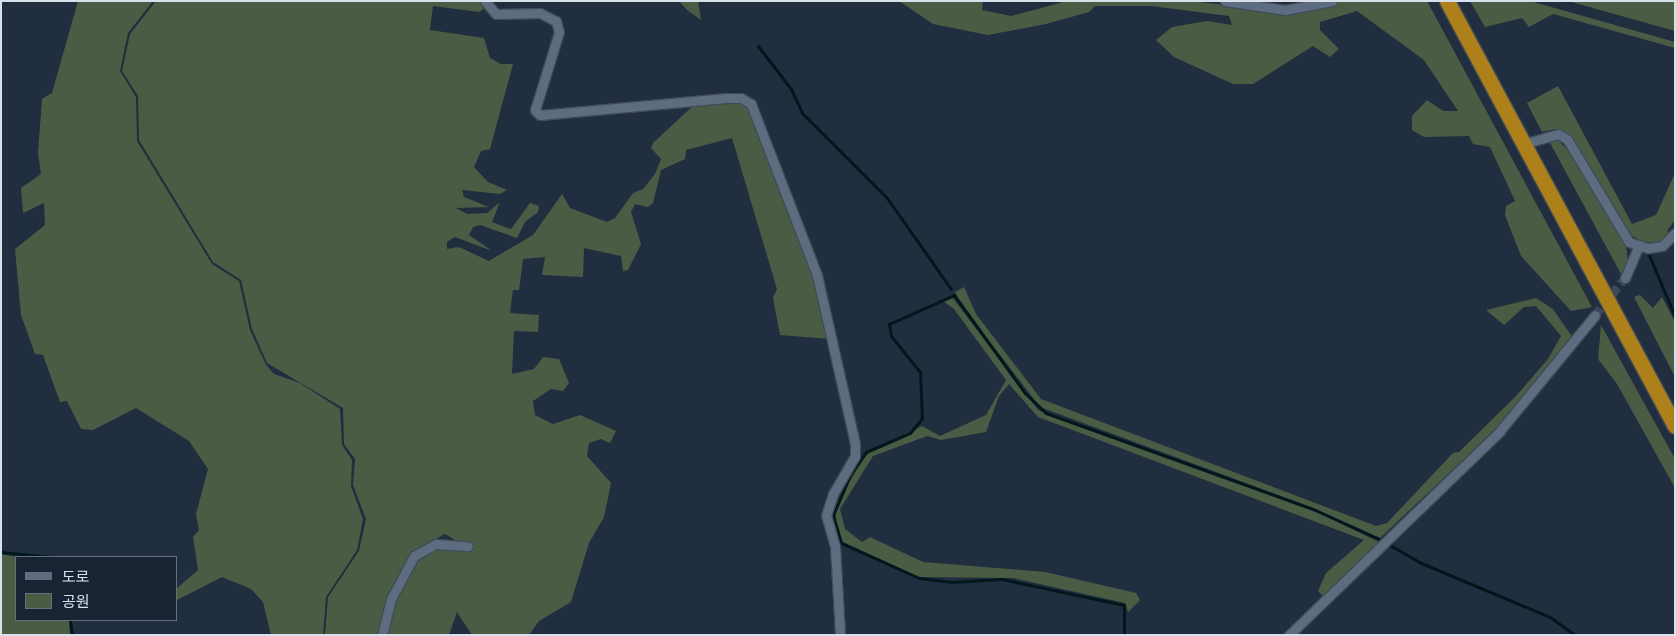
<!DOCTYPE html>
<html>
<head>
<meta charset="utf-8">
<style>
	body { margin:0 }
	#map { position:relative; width:1676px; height:636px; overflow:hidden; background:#212e3f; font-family:"Fira Sans Condensed","Noto Sans KR",sans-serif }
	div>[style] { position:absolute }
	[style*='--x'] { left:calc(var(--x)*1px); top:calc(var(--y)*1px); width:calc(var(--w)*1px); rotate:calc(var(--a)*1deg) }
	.green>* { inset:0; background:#4b5c44 }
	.stream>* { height:3px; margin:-1.5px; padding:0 1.5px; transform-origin:1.5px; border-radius:1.5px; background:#01171c }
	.minor-tunnel>* { height:9px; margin-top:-4.5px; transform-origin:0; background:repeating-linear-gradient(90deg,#3c4959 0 9px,transparent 0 13.5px) }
	.roads { filter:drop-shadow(1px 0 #404b58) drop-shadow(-1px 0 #404b58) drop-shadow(0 1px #404b58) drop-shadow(0 -1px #404b58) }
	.minor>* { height:9px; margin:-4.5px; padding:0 4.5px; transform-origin:4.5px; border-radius:4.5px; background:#5e6c80 }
	.trunk>* { height:15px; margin:-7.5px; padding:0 7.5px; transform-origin:7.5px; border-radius:7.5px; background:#ae801a }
	span { translate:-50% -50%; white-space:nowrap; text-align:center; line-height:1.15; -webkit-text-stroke:5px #182434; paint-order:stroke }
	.frame { position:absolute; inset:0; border:2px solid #d8e0eb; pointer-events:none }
	.legend { position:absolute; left:15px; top:556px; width:162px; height:65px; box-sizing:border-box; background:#182434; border:1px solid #656f7d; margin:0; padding:6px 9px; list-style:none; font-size:15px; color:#d8e0eb }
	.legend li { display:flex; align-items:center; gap:10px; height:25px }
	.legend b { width:25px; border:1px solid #656f7d }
</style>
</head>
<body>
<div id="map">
	<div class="green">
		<i style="clip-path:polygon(78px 1px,153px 1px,128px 33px,120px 71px,136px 97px,137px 141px,212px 264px,239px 281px,250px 330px,266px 365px,274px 374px,300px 383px,340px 409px,342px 445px,352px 460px,351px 486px,363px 519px,357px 550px,326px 597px,323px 635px,271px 635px,263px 602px,251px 589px,222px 577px,177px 600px,176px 589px,198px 570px,193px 537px,199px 530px,196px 514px,208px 469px,189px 441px,136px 408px,93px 430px,81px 429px,67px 401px,60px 402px,43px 355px,35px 354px,21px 315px,15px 249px,45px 225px,44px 203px,23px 213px,21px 188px,41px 174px,38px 153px,42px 99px,52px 93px)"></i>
		<i style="clip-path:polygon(156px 1px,483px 1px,486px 7px,479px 12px,433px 6px,430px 30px,484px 38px,490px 58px,501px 64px,513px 64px,490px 149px,481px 151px,474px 167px,488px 182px,507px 190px,500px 194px,462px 190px,464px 197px,489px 207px,456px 208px,467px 214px,487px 213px,500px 202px,492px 222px,511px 229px,530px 203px,539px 206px,538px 212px,525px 222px,517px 238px,480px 225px,473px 227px,469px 235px,492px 251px,455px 237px,447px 242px,447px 249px,459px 247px,489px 261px,533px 235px,562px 194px,570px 208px,607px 222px,615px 218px,633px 193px,643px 189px,655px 174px,661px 159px,651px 148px,653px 143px,694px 105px,742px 102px,750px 110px,793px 217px,815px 276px,830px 339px,780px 335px,773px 298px,777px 289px,732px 138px,686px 150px,685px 159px,661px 170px,653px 203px,648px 207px,635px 204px,631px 212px,641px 244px,628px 270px,623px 271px,621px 256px,584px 248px,583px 277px,542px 275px,545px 257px,523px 259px,519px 290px,513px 290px,510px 313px,539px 315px,538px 332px,514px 331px,512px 374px,534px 369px,543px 357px,559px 359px,569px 383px,563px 391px,551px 389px,533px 401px,535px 415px,553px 424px,580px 415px,616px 431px,610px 443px,601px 439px,589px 443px,587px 456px,611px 483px,604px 517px,589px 543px,571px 602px,539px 621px,529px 635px,472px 635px,457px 612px,449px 635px,384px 635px,393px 600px,415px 557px,436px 546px,468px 548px,445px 534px,414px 551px,389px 599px,379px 635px,325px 635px,328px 597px,359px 551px,366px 519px,353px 485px,355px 459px,344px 444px,343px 408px,267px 363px,252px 329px,241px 280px,213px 262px,139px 140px,138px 96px,122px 71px,130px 34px)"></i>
		<i style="clip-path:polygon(679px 1px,698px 1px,701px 20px,687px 10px)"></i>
		<i style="clip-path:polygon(899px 1px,983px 1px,982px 10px,1011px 16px,1067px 1px,1191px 1px,1297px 13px,1343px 1px,1427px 1px,1592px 307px,1571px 311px,1521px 256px,1505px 215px,1506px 206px,1515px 201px,1490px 147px,1473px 144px,1469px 136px,1424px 137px,1412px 130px,1412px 116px,1427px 100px,1443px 111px,1458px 111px,1424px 60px,1357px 11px,1320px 22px,1320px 30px,1339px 49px,1330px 57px,1313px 46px,1253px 84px,1233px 84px,1174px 57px,1156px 40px,1172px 27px,1207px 21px,1232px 25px,1229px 16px,1151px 6px,1095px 6px,1089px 12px,1046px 24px,988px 35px,933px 24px)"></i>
		<i style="clip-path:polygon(1470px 1px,1530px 1px,1675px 42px,1675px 48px,1553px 14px,1529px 27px,1522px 18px,1485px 27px)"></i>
		<i style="clip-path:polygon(1569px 1px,1675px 1px,1675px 31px,1575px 3px)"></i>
		<i style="clip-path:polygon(1558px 86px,1632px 224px,1656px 215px,1675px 173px,1675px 220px,1667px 231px,1670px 235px,1661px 243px,1643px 242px,1626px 232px,1572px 139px,1555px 129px,1542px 132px,1527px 103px)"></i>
		<i style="clip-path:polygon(1557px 139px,1579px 162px,1626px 246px,1628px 261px,1621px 274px,1549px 141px)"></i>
		<i style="clip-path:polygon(964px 287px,976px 314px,1041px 399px,1376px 526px,1387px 523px,1453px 453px,1459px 452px,1516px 396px,1548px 359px,1561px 336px,1536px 306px,1524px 307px,1504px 325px,1486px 310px,1536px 298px,1553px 309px,1573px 338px,1498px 427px,1380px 538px,1313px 508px,1040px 407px,960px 303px,955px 292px)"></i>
		<i style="clip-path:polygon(1640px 295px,1653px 308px,1662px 297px,1675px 322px,1675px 377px,1634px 297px)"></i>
		<i style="clip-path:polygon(952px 297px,1038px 410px,1312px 510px,1379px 542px,1323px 596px,1318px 591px,1326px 573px,1364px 540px,1038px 417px,1009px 384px,999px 396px,986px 432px,941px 440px,927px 436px,873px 456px,840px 509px,845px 529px,862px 542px,870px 537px,923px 562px,1045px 572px,1136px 593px,1140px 600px,1128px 612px,1125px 603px,1013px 578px,919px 577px,843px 542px,835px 524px,837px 502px,867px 453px,922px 426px,940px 436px,986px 415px,1006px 380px,954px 309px,943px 301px)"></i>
		<i style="clip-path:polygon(1601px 325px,1675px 459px,1675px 488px,1617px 384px,1598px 359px)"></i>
		<i style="clip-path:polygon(1px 554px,16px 557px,16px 620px,69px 620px,70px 635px,1px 635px)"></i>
	</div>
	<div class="stream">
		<i style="--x:758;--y:46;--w:54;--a:52.5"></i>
		<i style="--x:791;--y:89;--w:26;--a:65"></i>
		<i style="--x:802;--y:113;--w:120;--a:45"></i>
		<i style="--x:887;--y:198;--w:111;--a:54.9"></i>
		<i style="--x:1649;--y:255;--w:67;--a:67.2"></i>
		<i style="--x:1388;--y:544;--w:36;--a:30"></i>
		<i style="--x:1419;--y:562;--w:142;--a:22.8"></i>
		<i style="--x:1550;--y:617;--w:31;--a:36"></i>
		<i style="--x:1;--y:552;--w:51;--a:5.6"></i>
		<i style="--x:70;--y:620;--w:15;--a:82"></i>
		<i style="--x:1124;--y:635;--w:30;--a:-90"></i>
		<i style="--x:1124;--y:605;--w:125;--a:-168"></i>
		<i style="--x:1002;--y:579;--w:50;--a:176.6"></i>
		<i style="--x:952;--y:582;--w:33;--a:-173"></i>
		<i style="--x:919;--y:578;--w:85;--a:-155.8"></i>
		<i style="--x:841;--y:543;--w:29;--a:-106"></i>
		<i style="--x:833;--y:515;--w:46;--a:-66.8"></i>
		<i style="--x:851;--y:473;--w:26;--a:-54"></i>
		<i style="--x:866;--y:452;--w:48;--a:-23.4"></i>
		<i style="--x:910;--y:433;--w:19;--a:-51"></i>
		<i style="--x:922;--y:418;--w:46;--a:-92.5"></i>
		<i style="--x:920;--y:372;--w:46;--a:-128.9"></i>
		<i style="--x:891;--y:336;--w:12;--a:-99"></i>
		<i style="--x:889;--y:324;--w:71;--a:-24"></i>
		<i style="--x:954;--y:295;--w:121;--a:54.1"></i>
		<i style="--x:1025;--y:393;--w:29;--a:44"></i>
		<i style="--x:1046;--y:413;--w:284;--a:19.8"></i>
		<i style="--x:1313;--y:509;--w:72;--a:24.4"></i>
	</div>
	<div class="minor-tunnel">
		<i style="--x:1595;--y:315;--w:48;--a:-51"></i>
	</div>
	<div class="roads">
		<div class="minor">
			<i style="--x:485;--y:1;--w:17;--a:50"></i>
			<i style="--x:496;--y:14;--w:44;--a:-1.3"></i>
			<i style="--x:540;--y:13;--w:18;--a:27"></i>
			<i style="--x:556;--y:21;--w:11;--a:75"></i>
			<i style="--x:559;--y:32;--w:82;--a:107.1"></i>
			<i style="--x:535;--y:110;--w:7;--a:45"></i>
			<i style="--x:540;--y:115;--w:187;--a:-5.2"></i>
			<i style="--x:726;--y:98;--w:15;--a:0"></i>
			<i style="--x:741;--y:98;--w:12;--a:31"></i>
			<i style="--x:751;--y:104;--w:183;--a:68.9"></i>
			<i style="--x:817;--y:275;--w:173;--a:77.3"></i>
			<i style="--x:855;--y:444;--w:12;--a:90"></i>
			<i style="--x:855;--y:456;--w:44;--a:120.1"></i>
			<i style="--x:833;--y:494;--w:22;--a:108"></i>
			<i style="--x:826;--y:515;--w:33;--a:74"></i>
			<i style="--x:835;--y:547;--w:88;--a:86.7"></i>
			<i style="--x:1225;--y:1;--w:61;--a:8.5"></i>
			<i style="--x:1285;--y:10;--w:48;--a:-10.8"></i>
			<i style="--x:1523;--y:144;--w:36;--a:-16"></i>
			<i style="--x:1558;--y:134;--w:10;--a:29"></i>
			<i style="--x:1567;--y:139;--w:120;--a:59"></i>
			<i style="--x:1629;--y:242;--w:20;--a:18"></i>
			<i style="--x:1648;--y:248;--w:14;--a:-8"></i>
			<i style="--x:1662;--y:246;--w:18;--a:-45"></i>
			<i style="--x:1625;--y:278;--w:36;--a:-67"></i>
			<i style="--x:382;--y:635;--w:37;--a:-76"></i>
			<i style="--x:391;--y:599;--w:49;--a:-61.9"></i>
			<i style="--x:414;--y:556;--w:25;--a:-29"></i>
			<i style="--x:436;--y:544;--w:32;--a:4"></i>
			<i style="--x:1289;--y:635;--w:292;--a:-44"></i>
			<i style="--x:1499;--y:432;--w:151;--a:-50.6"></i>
		</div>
		<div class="trunk">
			<i style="--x:1447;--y:1;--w:482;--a:61.8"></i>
		</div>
	</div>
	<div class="frame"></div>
	<ul class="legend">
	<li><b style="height:6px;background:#5e6c80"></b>도로</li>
	<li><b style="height:14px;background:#4b5c44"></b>공원</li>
	</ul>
</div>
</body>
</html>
